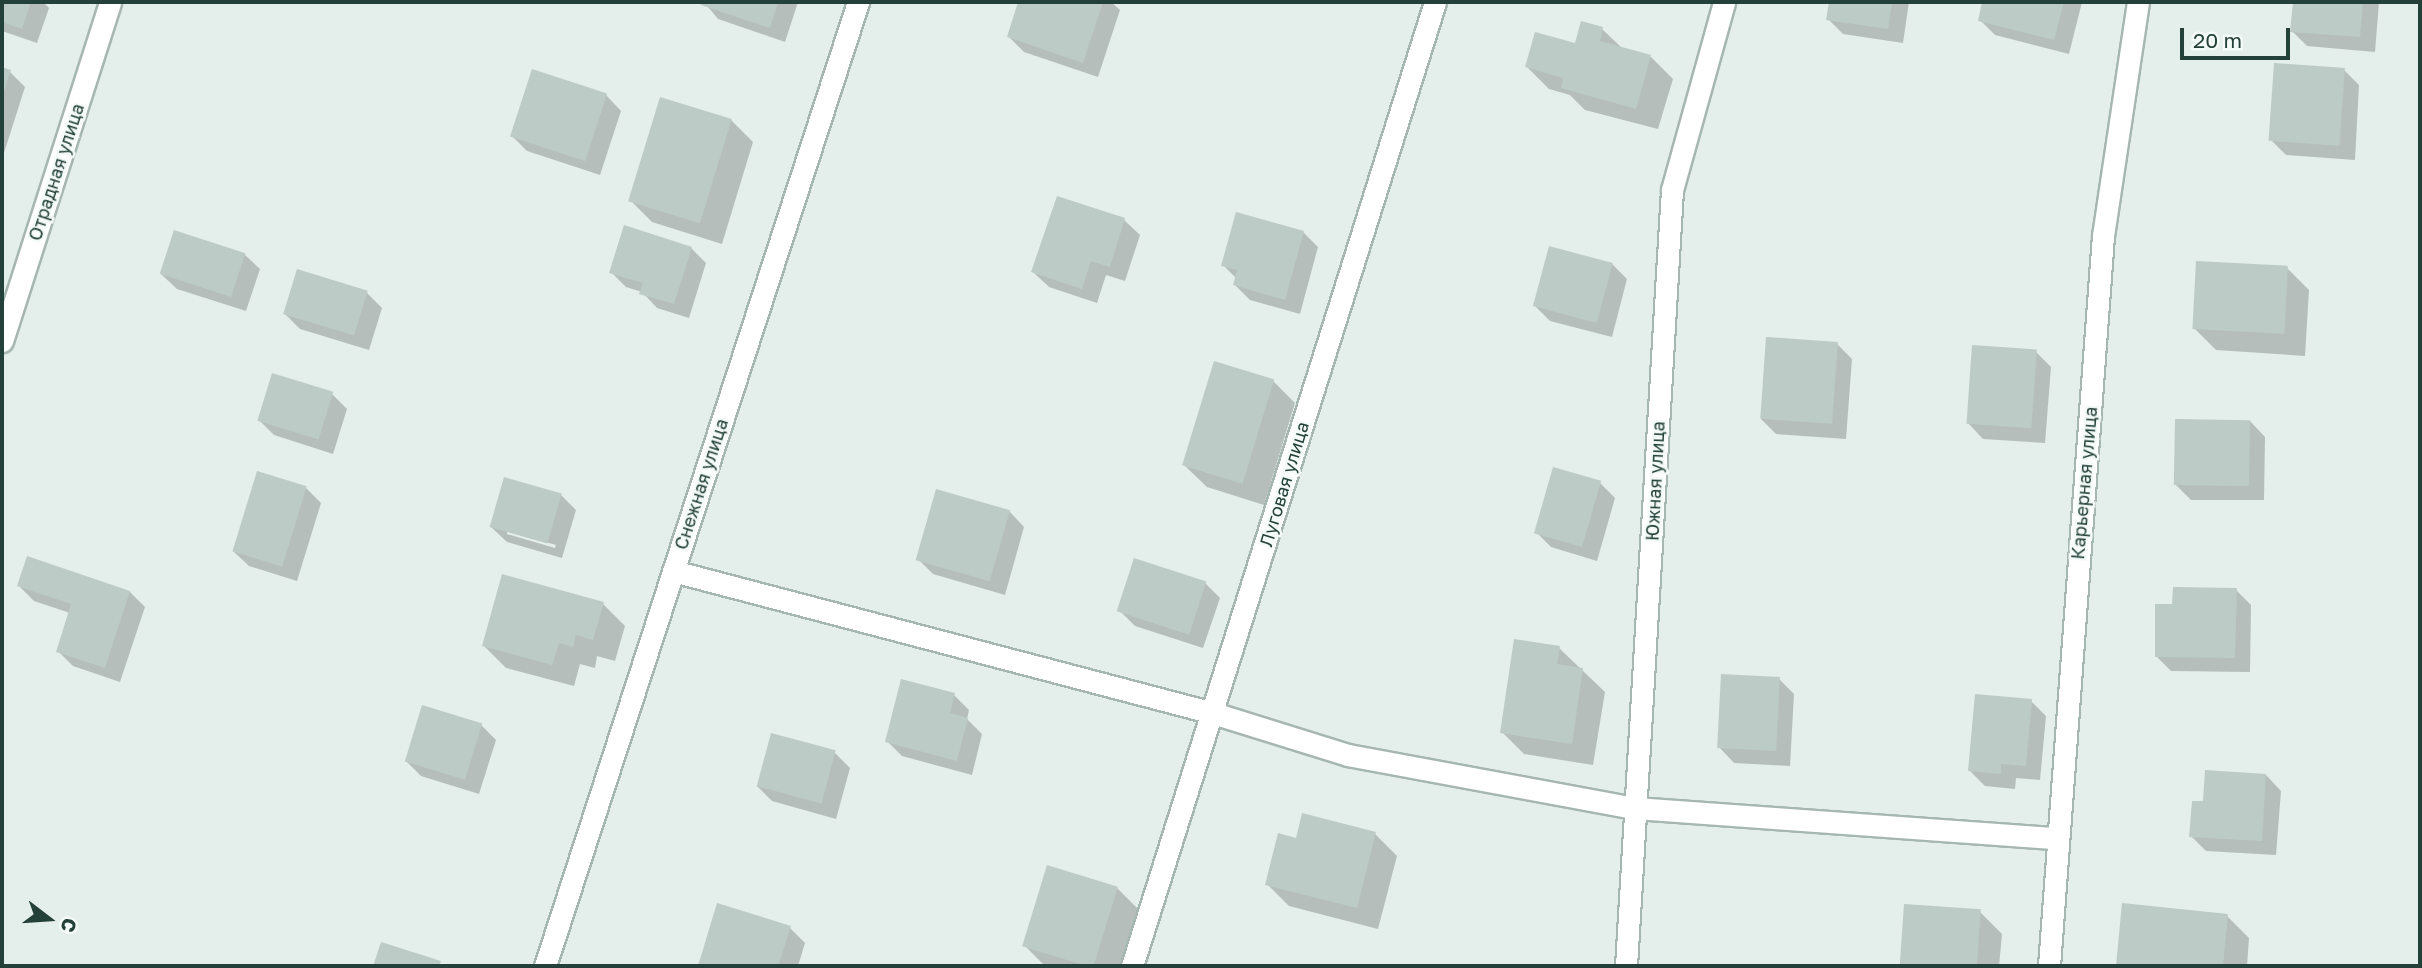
<!DOCTYPE html>
<html>
<head>
<meta charset="utf-8">
<style>
	body { margin:0 }
	#map { position:relative; width:2422px; height:968px; overflow:hidden; background:#e4eeea; font-family:"Golos Text",sans-serif }
	div>[style] { position:absolute }
	[style*='--x'] { left:calc(var(--x)*1px); top:calc(var(--y)*1px); width:calc(var(--w)*1px); rotate:calc(var(--a)*1deg) }
	.shadow>* { inset:0; background:#0003 }
	.building>* { inset:0; background:#bccbc6; transform-origin:0 0 }
	.roads { filter:drop-shadow(2px 0 #a6b6b1) drop-shadow(-2px 0 #a6b6b1) drop-shadow(0 2px #a6b6b1) drop-shadow(0 -2px #a6b6b1) }
	.minor>* { height:21px; margin:-10.5px; padding:0 10.5px; transform-origin:10.5px; border-radius:10.5px; background:#fff }
	span { translate:-50% -50%; white-space:nowrap; text-align:center; line-height:1.15; -webkit-text-stroke:5px #f4faf7; paint-order:stroke }
	.street-label { font-size:18px; color:#234039 }
	.frame { position:absolute; inset:0; border:4px solid #234039; pointer-events:none }
	.north { position:absolute; left:14px; top:884px; width:70px; height:70px; -webkit-text-stroke:5px #f4faf7; paint-order:stroke; rotate:107deg; font-size:19px; font-weight:700; line-height:28px; text-align:center; color:#234039 }
	.north::after { content:''; display:block; margin:auto; width:24px; height:32px; background:#234039; clip-path:polygon(50% 0,100% 100%,50% 72%,0 100%) }
	.scale { position:absolute; left:2180px; top:28px; width:110px; height:32px; box-sizing:border-box; border:4px solid #234039; border-top:0; padding-left:9px; font-size:21px; line-height:24px; white-space:nowrap; color:#234039; -webkit-text-stroke:5px #f4faf7; paint-order:stroke }
</style>
</head>
<body>
<div id="map">
	<div class="shadow">
		<i style="clip-path:polygon(2px 2px,43px 2px,49px 8px,37px 43px,2px 31px)"></i>
		<i style="clip-path:polygon(704px 2px,798px 2px,785px 42px,718px 19px)"></i>
		<i style="clip-path:polygon(1020px 2px,1111px 2px,1120px 10px,1098px 77px,1024px 52px,1009px 37px)"></i>
		<i style="clip-path:polygon(1831px 2px,1909px 2px,1903px 43px,1843px 34px,1828px 19px)"></i>
		<i style="clip-path:polygon(1984px 2px,2082px 2px,2069px 54px,1995px 35px,1980px 20px)"></i>
		<i style="clip-path:polygon(2294px 2px,2379px 2px,2375px 52px,2307px 46px,2292px 31px)"></i>
		<i style="clip-path:polygon(1602px 29px,1623px 49px,1651px 57px,1673px 79px,1658px 129px,1585px 110px,1570px 95px,1549px 89px,1527px 67px,1576px 45px)"></i>
		<i style="clip-path:polygon(2px 69px,10px 72px,25px 87px,4px 153px,2px 152px)"></i>
		<i style="clip-path:polygon(2344px 70px,2359px 85px,2355px 160px,2286px 155px,2271px 140px)"></i>
		<i style="clip-path:polygon(606px 95px,621px 111px,600px 175px,527px 151px,512px 136px)"></i>
		<i style="clip-path:polygon(731px 120px,753px 142px,722px 244px,652px 222px,630px 200px)"></i>
		<i style="clip-path:polygon(1124px 220px,1140px 235px,1125px 281px,1106px 275px,1097px 303px,1049px 287px,1033px 272px)"></i>
		<i style="clip-path:polygon(1303px 232px,1318px 247px,1300px 314px,1250px 300px,1235px 285px,1237px 279px,1223px 265px)"></i>
		<i style="clip-path:polygon(691px 248px,706px 263px,689px 318px,657px 308px,642px 292px,626px 287px,611px 272px)"></i>
		<i style="clip-path:polygon(244px 254px,260px 269px,246px 311px,177px 289px,161px 274px)"></i>
		<i style="clip-path:polygon(1612px 264px,1627px 279px,1612px 337px,1550px 321px,1535px 306px)"></i>
		<i style="clip-path:polygon(2287px 268px,2309px 290px,2305px 356px,2216px 350px,2194px 328px)"></i>
		<i style="clip-path:polygon(367px 293px,382px 308px,369px 350px,300px 329px,285px 314px)"></i>
		<i style="clip-path:polygon(1837px 344px,1852px 359px,1846px 439px,1776px 434px,1761px 419px)"></i>
		<i style="clip-path:polygon(2036px 352px,2051px 367px,2045px 443px,1983px 439px,1968px 423px)"></i>
		<i style="clip-path:polygon(1273px 381px,1295px 403px,1264px 505px,1207px 487px,1185px 466px)"></i>
		<i style="clip-path:polygon(332px 394px,347px 409px,333px 454px,274px 435px,259px 420px)"></i>
		<i style="clip-path:polygon(2250px 421px,2265px 437px,2264px 500px,2191px 500px,2176px 485px)"></i>
		<i style="clip-path:polygon(1600px 483px,1615px 498px,1597px 561px,1551px 547px,1536px 532px)"></i>
		<i style="clip-path:polygon(306px 488px,321px 503px,297px 581px,249px 566px,233px 551px)"></i>
		<i style="clip-path:polygon(evenodd,561px 495px,576px 510px,562px 558px,507px 542px,491px 527px,561px 495px,507px 531px,556px 545px,555px 548px,507px 534px,507px 531px)"></i>
		<i style="clip-path:polygon(1009px 511px,1024px 527px,1005px 595px,933px 574px,918px 559px)"></i>
		<i style="clip-path:polygon(1205px 583px,1220px 598px,1203px 648px,1135px 626px,1119px 610px)"></i>
		<i style="clip-path:polygon(19px 586px,130px 592px,145px 607px,120px 682px,73px 666px,58px 651px,70px 613px,34px 601px)"></i>
		<i style="clip-path:polygon(2236px 590px,2251px 605px,2250px 672px,2171px 671px,2156px 656px,2174px 606px)"></i>
		<i style="clip-path:polygon(603px 604px,625px 626px,615px 661px,597px 656px,595px 668px,580px 664px,574px 686px,506px 668px,484px 646px)"></i>
		<i style="clip-path:polygon(1559px 648px,1605px 692px,1593px 765px,1524px 754px,1502px 732px)"></i>
		<i style="clip-path:polygon(1779px 679px,1794px 694px,1790px 766px,1734px 763px,1719px 747px)"></i>
		<i style="clip-path:polygon(954px 695px,969px 710px,967px 719px,982px 734px,972px 775px,902px 756px,887px 741px)"></i>
		<i style="clip-path:polygon(2031px 701px,2046px 716px,2040px 780px,2016px 778px,2015px 789px,1985px 786px,1970px 771px)"></i>
		<i style="clip-path:polygon(481px 725px,496px 740px,479px 794px,421px 776px,406px 761px)"></i>
		<i style="clip-path:polygon(835px 753px,850px 768px,836px 819px,772px 801px,757px 786px)"></i>
		<i style="clip-path:polygon(2266px 775px,2281px 791px,2276px 855px,2206px 851px,2191px 836px)"></i>
		<i style="clip-path:polygon(1375px 834px,1397px 856px,1378px 929px,1289px 906px,1267px 884px,1297px 840px)"></i>
		<i style="clip-path:polygon(1117px 888px,1139px 910px,1121px 966px,1045px 966px,1025px 946px)"></i>
		<i style="clip-path:polygon(718px 905px,790px 928px,805px 943px,798px 966px,699px 966px)"></i>
		<i style="clip-path:polygon(2123px 905px,2227px 916px,2249px 938px,2247px 966px,2118px 966px)"></i>
		<i style="clip-path:polygon(1905px 906px,1980px 912px,2002px 934px,1999px 966px,1901px 966px)"></i>
	</div>
	<div class="building">
		<i style="clip-path:polygon(2px 2px,31px 2px,22px 29px,2px 22px)"></i>
		<i style="clip-path:polygon(702px 2px,778px 2px,770px 28px,701px 5px)"></i>
		<i style="clip-path:polygon(1018px 2px,1103px 2px,1083px 63px,1007px 37px)"></i>
		<i style="clip-path:polygon(1829px 2px,1892px 2px,1888px 29px,1826px 20px)"></i>
		<i style="clip-path:polygon(1982px 2px,2064px 2px,2054px 40px,1978px 21px)"></i>
		<i style="clip-path:polygon(2293px 2px,2363px 2px,2360px 37px,2290px 32px)"></i>
		<i style="clip-path:polygon(1581px 21px,1603px 27px,1600px 41px,1651px 55px,1636px 109px,1561px 88px,1563px 78px,1525px 67px,1535px 32px,1575px 43px)"></i>
		<i style="left:2274px;top:63px;width:71px;height:78px;rotate:4deg"></i>
		<i style="clip-path:polygon(2px 67px,11px 70px,2px 98px)"></i>
		<i style="left:532px;top:69px;width:79px;height:71px;rotate:18deg"></i>
		<i style="left:660px;top:97px;width:75px;height:109px;rotate:17deg"></i>
		<i style="clip-path:polygon(1057px 196px,1125px 218px,1110px 267px,1091px 261px,1082px 289px,1031px 272px)"></i>
		<i style="clip-path:polygon(1236px 212px,1304px 231px,1285px 300px,1233px 285px,1237px 270px,1221px 266px)"></i>
		<i style="clip-path:polygon(624px 225px,692px 247px,674px 304px,639px 294px,643px 283px,609px 273px)"></i>
		<i style="left:174px;top:230px;width:75px;height:46px;rotate:18deg"></i>
		<i style="left:1549px;top:246px;width:66px;height:62px;rotate:15deg"></i>
		<i style="left:2196px;top:261px;width:92px;height:68px;rotate:3deg"></i>
		<i style="left:297px;top:269px;width:74px;height:47px;rotate:17deg"></i>
		<i style="left:1766px;top:337px;width:72px;height:82px;rotate:4deg"></i>
		<i style="left:1972px;top:345px;width:65px;height:79px;rotate:4deg"></i>
		<i style="left:1214px;top:361px;width:63px;height:109px;rotate:17deg"></i>
		<i style="left:272px;top:373px;width:64px;height:50px;rotate:17deg"></i>
		<i style="left:2175px;top:419px;width:75px;height:66px;rotate:1deg"></i>
		<i style="left:1553px;top:467px;width:50px;height:69px;rotate:16deg"></i>
		<i style="left:257px;top:471px;width:52px;height:84px;rotate:17deg"></i>
		<i style="left:504px;top:477px;width:60px;height:52px;rotate:16deg"></i>
		<i style="left:936px;top:489px;width:77px;height:74px;rotate:16deg"></i>
		<i style="clip-path:polygon(27px 556px,130px 591px,105px 668px,56px 652px,71px 604px,17px 586px)"></i>
		<i style="left:1134px;top:558px;width:76px;height:56px;rotate:18deg"></i>
		<i style="clip-path:polygon(502px 574px,604px 602px,593px 640px,576px 635px,573px 647px,559px 643px,552px 665px,482px 646px)"></i>
		<i style="clip-path:polygon(2173px 587px,2237px 588px,2235px 658px,2155px 657px,2155px 604px,2172px 604px)"></i>
		<i style="clip-path:polygon(1514px 639px,1560px 646px,1557px 664px,1583px 668px,1572px 744px,1500px 733px)"></i>
		<i style="left:1721px;top:674px;width:59px;height:74px;rotate:3deg"></i>
		<i style="clip-path:polygon(901px 679px,955px 693px,950px 713px,968px 718px,957px 761px,885px 742px)"></i>
		<i style="clip-path:polygon(1975px 694px,2032px 699px,2026px 766px,2001px 764px,2001px 774px,1968px 771px)"></i>
		<i style="left:422px;top:705px;width:63px;height:59px;rotate:17deg"></i>
		<i style="left:771px;top:733px;width:67px;height:55px;rotate:15deg"></i>
		<i style="clip-path:polygon(2205px 770px,2266px 774px,2262px 841px,2189px 837px,2192px 801px,2203px 801px)"></i>
		<i style="clip-path:polygon(1302px 813px,1376px 832px,1357px 908px,1265px 885px,1278px 833px,1296px 838px)"></i>
		<i style="left:1047px;top:865px;width:74px;height:85px;rotate:17deg"></i>
		<i style="clip-path:polygon(717px 903px,791px 926px,778px 966px,698px 966px)"></i>
		<i style="clip-path:polygon(2122px 903px,2228px 914px,2223px 966px,2116px 966px)"></i>
		<i style="left:1904px;top:904px;width:77px;height:62px;rotate:4deg"></i>
		<i style="clip-path:polygon(381px 942px,441px 961px,439px 966px,373px 966px)"></i>
	</div>
	<div class="roads">
		<div class="minor">
			<i style="--x:2;--y:341;--w:356;--a:-72.3"></i>
			<i style="--x:673;--y:571;--w:558;--a:14.73"></i>
			<i style="--x:1213;--y:713;--w:141;--a:17.3"></i>
			<i style="--x:1348;--y:755;--w:292;--a:10.5"></i>
			<i style="--x:1635;--y:808;--w:422;--a:4.1"></i>
			<i style="--x:545;--y:966;--w:1014;--a:-72.01"></i>
			<i style="--x:1132;--y:966;--w:1010;--a:-72.55"></i>
			<i style="--x:1626;--y:966;--w:777;--a:-86.61"></i>
			<i style="--x:1672;--y:190;--w:195;--a:-74.5"></i>
			<i style="--x:2049;--y:966;--w:732;--a:-85.77"></i>
			<i style="--x:2103;--y:236;--w:237;--a:-81.5"></i>
		</div>
	</div>
	<div class="street-label">
		<span style="left:56px;top:172px;rotate:-72deg">Отрадная улица</span>
		<span style="left:1655px;top:481px;rotate:-87deg">Южная улица</span>
		<span style="left:2084px;top:483px;rotate:-85deg">Карьерная улица</span>
		<span style="left:701px;top:484px;rotate:-72deg">Снежная улица</span>
		<span style="left:1284px;top:484px;rotate:-73deg">Луговая улица</span>
	</div>
	<div class="frame"></div>
	<div class="north">С</div>
	<div class="scale">20 m</div>
</div>
</body>
</html>
